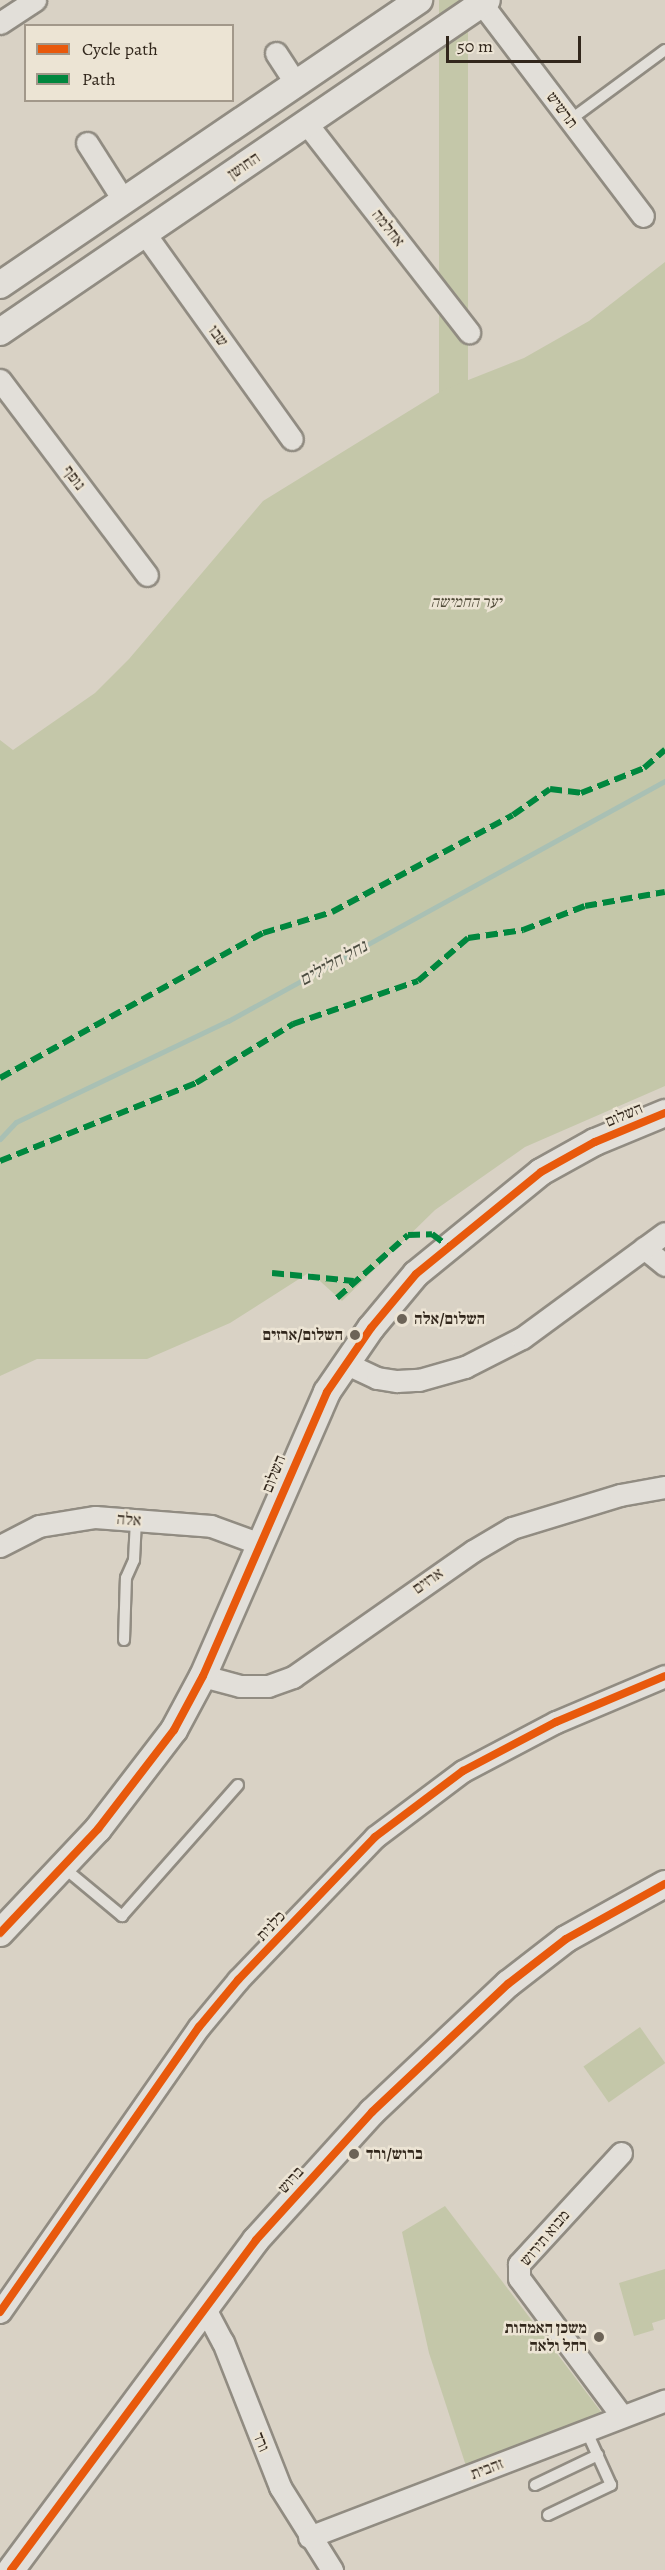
<!DOCTYPE html>
<html>
<head>
<meta charset="utf-8">
<style>
	body { margin:0 }
	#map { position:relative; width:665px; height:2570px; overflow:hidden; background:#d9d2c5; font-family:Alegreya,"Frank Ruhl Libre",serif }
	div>[style] { position:absolute }
	[style*='--x'] { left:calc(var(--x)*1px); top:calc(var(--y)*1px); width:calc(var(--w)*1px); rotate:calc(var(--a)*1deg) }
	.green>* { inset:0; background:#c4c7a9; transform-origin:0 0 }
	.stream>* { height:5px; margin:-2.5px; padding:0 2.5px; transform-origin:2.5px; border-radius:2.5px; background:#a9c0b4 }
	.roads { filter:drop-shadow(2px 0 #918c82) drop-shadow(-2px 0 #918c82) drop-shadow(0 2px #918c82) drop-shadow(0 -2px #918c82) }
	.service>* { height:10px; margin:-5px; padding:0 5px; transform-origin:5px; border-radius:5px; background:#e2dfd9 }
	.minor>* { height:21px; margin:-10.5px; padding:0 10.5px; transform-origin:10.5px; border-radius:10.5px; background:#e2dfd9 }
	.tertiary>* { height:26px; margin:-13px; padding:0 13px; transform-origin:13px; border-radius:13px; background:#e2dfd9 }
	.quiet>* { height:6px; margin-top:-3px; transform-origin:0; background:repeating-linear-gradient(90deg,#00873e 0 12px,transparent 0 18px) }
	.cycleway>* { height:8px; margin:-4px; padding:0 4px; transform-origin:4px; border-radius:4px; background:#e8590c }
	.dots>* { width:16px; height:16px; translate:-50% -50%; box-sizing:border-box; border:3px solid #ece4d4; border-radius:50% }
	span { translate:-50% -50%; white-space:nowrap; text-align:center; line-height:1.15; -webkit-text-stroke:5px #ece4d4; paint-order:stroke }
	.street-label { font-size:16px; color:#32271c }
	.park-label { font-size:16px; color:#524d3a; font-style:italic }
	.poi-label { font-size:16px; color:#32271c; font-weight:700 }
	.left { translate:0 -50%; text-align:left }
	.right { translate:-100% -50%; text-align:right }
	.water-label { font-size:18px; color:#4b4c40; font-style:italic }
	.legend { position:absolute; left:24px; top:24px; width:210px; height:78px; box-sizing:border-box; background:#ece4d4; border:2px solid #a2988a; margin:0; padding:8px 10px; list-style:none; font-size:18px; color:#32271c }
	.legend li { display:flex; align-items:center; gap:12px; height:30px }
	.legend b { width:30px; border:2px solid #a2988a }
	.scale { position:absolute; left:446px; top:36px; width:135px; height:27px; box-sizing:border-box; border:3px solid #32271c; border-top:0; padding-left:8px; font-size:18px; line-height:21px; white-space:nowrap; color:#32271c; -webkit-text-stroke:4px #ece4d4; paint-order:stroke }
</style>
</head>
<body>
<div id="map">
	<div class="green">
		<i style="left:439px;top:0;width:29px;height:531px"></i>
		<i style="clip-path:polygon(665px 262px,665px 1086px,525px 1147px,435px 1210px,342px 1301px,310px 1272px,230px 1323px,147px 1359px,37px 1359px,0 1376px,0 740px,13px 750px,95px 693px,129px 659px,263px 501px,443px 390px,524px 358px,589px 321px)"></i>
		<i style="left:640px;top:2027px;width:44px;height:69px;rotate:55deg"></i>
		<i style="clip-path:polygon(445px 2206px,605px 2417px,467px 2469px,429px 2353px,402px 2232px)"></i>
		<i style="clip-path:polygon(665px 2269px,665px 2319px,652px 2323px,654px 2330px,634px 2336px,619px 2283px)"></i>
	</div>
	<div class="stream">
		<i style="--x:0;--y:1139;--w:23;--a:-47"></i>
		<i style="--x:16;--y:1122;--w:235;--a:-25.5"></i>
		<i style="--x:228;--y:1021;--w:499;--a:-28.8"></i>
	</div>
	<div class="roads">
		<div class="service">
			<i style="--x:570;--y:120;--w:118;--a:-36.4"></i>
			<i style="--x:124;--y:1640;--w:62;--a:-88.2"></i>
			<i style="--x:126;--y:1578;--w:20;--a:-66"></i>
			<i style="--x:134;--y:1560;--w:40;--a:-87.1"></i>
			<i style="--x:63;--y:1867;--w:77;--a:39.7"></i>
			<i style="--x:122;--y:1916;--w:175;--a:-48.5"></i>
			<i style="--x:535;--y:2485;--w:70;--a:-25.5"></i>
			<i style="--x:548;--y:2515;--w:70;--a:-25.5"></i>
			<i style="--x:611;--y:2485;--w:60;--a:-114.4"></i>
		</div>
		<div class="minor">
			<i style="--x:482;--y:4;--w:266;--a:52.8"></i>
			<i style="--x:0;--y:23;--w:42;--a:-33.3"></i>
			<i style="--x:276;--y:53;--w:37;--a:57"></i>
			<i style="--x:307;--y:124;--w:264;--a:52.1"></i>
			<i style="--x:87;--y:143;--w:69;--a:57.5"></i>
			<i style="--x:145;--y:234;--w:252;--a:54.4"></i>
			<i style="--x:0;--y:380;--w:244;--a:53"></i>
			<i style="--x:644;--y:1248;--w:27;--a:39"></i>
			<i style="--x:347;--y:1364;--w:33;--a:25"></i>
			<i style="--x:377;--y:1378;--w:20;--a:9"></i>
			<i style="--x:397;--y:1381;--w:22;--a:-3"></i>
			<i style="--x:419;--y:1380;--w:48;--a:-15.8"></i>
			<i style="--x:465;--y:1367;--w:64;--a:-27"></i>
			<i style="--x:522;--y:1338;--w:177;--a:-36.3"></i>
			<i style="--x:0;--y:1546;--w:44;--a:-27.1"></i>
			<i style="--x:39;--y:1526;--w:57;--a:-9.1"></i>
			<i style="--x:95;--y:1517;--w:116;--a:4.4"></i>
			<i style="--x:211;--y:1526;--w:52;--a:20.2"></i>
			<i style="--x:203;--y:1676;--w:38;--a:15"></i>
			<i style="--x:240;--y:1686;--w:28;--a:0"></i>
			<i style="--x:268;--y:1686;--w:27;--a:-20"></i>
			<i style="--x:293;--y:1677;--w:220;--a:-35"></i>
			<i style="--x:473;--y:1551;--w:45;--a:-30.5"></i>
			<i style="--x:512;--y:1528;--w:113;--a:-17"></i>
			<i style="--x:620;--y:1495;--w:46;--a:-10.1"></i>
			<i style="--x:621;--y:2153;--w:151;--a:132.6"></i>
			<i style="--x:519;--y:2264;--w:14;--a:90"></i>
			<i style="--x:519;--y:2278;--w:172;--a:53.3"></i>
			<i style="--x:204;--y:2307;--w:40;--a:62"></i>
			<i style="--x:223;--y:2342;--w:156;--a:68.5"></i>
			<i style="--x:280;--y:2487;--w:98;--a:57.9"></i>
			<i style="--x:0;--y:2312;--w:348;--a:-55.1"></i>
			<i style="--x:199;--y:2027;--w:61;--a:-50.3"></i>
			<i style="--x:238;--y:1980;--w:198;--a:-46.2"></i>
			<i style="--x:375;--y:1837;--w:110;--a:-36.9"></i>
			<i style="--x:463;--y:1771;--w:105;--a:-27.8"></i>
			<i style="--x:556;--y:1722;--w:118;--a:-22.9"></i>
			<i style="--x:309;--y:2537;--w:381;--a:-21"></i>
		</div>
		<div class="tertiary">
			<i style="--x:0;--y:285;--w:507;--a:-34.22"></i>
			<i style="--x:0;--y:332;--w:589;--a:-34.28"></i>
			<i style="--x:0;--y:1933;--w:143;--a:-46.7"></i>
			<i style="--x:98;--y:1829;--w:125;--a:-52.5"></i>
			<i style="--x:174;--y:1730;--w:61;--a:-61.8"></i>
			<i style="--x:203;--y:1676;--w:310;--a:-66.4"></i>
			<i style="--x:327;--y:1392;--w:78;--a:-55.5"></i>
			<i style="--x:371;--y:1328;--w:70;--a:-50.2"></i>
			<i style="--x:416;--y:1274;--w:161;--a:-39.2"></i>
			<i style="--x:541;--y:1172;--w:62;--a:-29.1"></i>
			<i style="--x:595;--y:1142;--w:76;--a:-22.5"></i>
			<i style="--x:11;--y:2570;--w:411;--a:-53.4"></i>
			<i style="--x:256;--y:2240;--w:173;--a:-47.8"></i>
			<i style="--x:372;--y:2112;--w:187;--a:-43.3"></i>
			<i style="--x:508;--y:1984;--w:73;--a:-37.8"></i>
			<i style="--x:566;--y:1939;--w:113;--a:-29.1"></i>
		</div>
	</div>
	<div class="quiet">
		<i style="--x:0;--y:1078;--w:300;--a:-28.9"></i>
		<i style="--x:263;--y:933;--w:72;--a:-16.9"></i>
		<i style="--x:332;--y:912;--w:205;--a:-28.2"></i>
		<i style="--x:513;--y:815;--w:45;--a:-35.1"></i>
		<i style="--x:550;--y:789;--w:31;--a:7"></i>
		<i style="--x:581;--y:793;--w:68;--a:-21.6"></i>
		<i style="--x:644;--y:768;--w:28;--a:-41"></i>
		<i style="--x:0;--y:1161;--w:211;--a:-21.7"></i>
		<i style="--x:196;--y:1083;--w:114;--a:-31.3"></i>
		<i style="--x:293;--y:1024;--w:132;--a:-19"></i>
		<i style="--x:418;--y:981;--w:66;--a:-40.7"></i>
		<i style="--x:468;--y:938;--w:56;--a:-8.3"></i>
		<i style="--x:523;--y:930;--w:66;--a:-21.2"></i>
		<i style="--x:585;--y:906;--w:81;--a:-9.9"></i>
		<i style="--x:272;--y:1273;--w:82;--a:5.6"></i>
		<i style="--x:337;--y:1298;--w:95;--a:-41.6"></i>
		<i style="--x:408;--y:1235;--w:24;--a:-2"></i>
		<i style="--x:432;--y:1234;--w:20;--a:37"></i>
	</div>
	<div class="cycleway">
		<i style="--x:0;--y:1933;--w:143;--a:-46.7"></i>
		<i style="--x:98;--y:1829;--w:125;--a:-52.5"></i>
		<i style="--x:174;--y:1730;--w:61;--a:-61.8"></i>
		<i style="--x:203;--y:1676;--w:310;--a:-66.4"></i>
		<i style="--x:327;--y:1392;--w:78;--a:-55.5"></i>
		<i style="--x:371;--y:1328;--w:70;--a:-50.2"></i>
		<i style="--x:416;--y:1274;--w:161;--a:-39.2"></i>
		<i style="--x:541;--y:1172;--w:62;--a:-29.1"></i>
		<i style="--x:595;--y:1142;--w:76;--a:-22.5"></i>
		<i style="--x:0;--y:2312;--w:348;--a:-55.1"></i>
		<i style="--x:199;--y:2027;--w:61;--a:-50.3"></i>
		<i style="--x:238;--y:1980;--w:198;--a:-46.2"></i>
		<i style="--x:375;--y:1837;--w:110;--a:-36.9"></i>
		<i style="--x:463;--y:1771;--w:105;--a:-27.8"></i>
		<i style="--x:556;--y:1722;--w:118;--a:-22.9"></i>
		<i style="--x:11;--y:2570;--w:411;--a:-53.4"></i>
		<i style="--x:256;--y:2240;--w:173;--a:-47.8"></i>
		<i style="--x:372;--y:2112;--w:187;--a:-43.3"></i>
		<i style="--x:508;--y:1984;--w:73;--a:-37.8"></i>
		<i style="--x:566;--y:1939;--w:113;--a:-29.1"></i>
	</div>
	<div class="dots">
		<i style="left:402px;top:1319px;background:#6c6357"></i>
		<i style="left:355px;top:1335px;background:#6c6357"></i>
		<i style="left:354px;top:2154px;background:#6c6357"></i>
		<i style="left:599px;top:2337px;background:#6c6357"></i>
	</div>
	<div class="street-label">
		<span style="left:562px;top:110px;rotate:53deg">תרשיש</span>
		<span style="left:244px;top:166px;rotate:-34deg">החושן</span>
		<span style="left:388px;top:228px;rotate:52deg">אחלמה</span>
		<span style="left:218px;top:336px;rotate:54deg">שבו</span>
		<span style="left:74px;top:478px;rotate:53deg">נופף</span>
		<span style="left:624px;top:1115px;rotate:-23deg">השלום</span>
		<span style="left:274px;top:1474px;rotate:-68deg">השלום</span>
		<span style="left:129px;top:1520px;rotate:4deg">אלה</span>
		<span style="left:428px;top:1581px;rotate:-35deg">ארזים</span>
		<span style="left:271px;top:1926px;rotate:-47deg">כלנית</span>
		<span style="left:291px;top:2180px;rotate:-48deg">ברוש</span>
		<span style="left:545px;top:2238px;rotate:-50deg">מבוא תירוש</span>
		<span style="left:261px;top:2442px;rotate:68deg">ורד</span>
		<span style="left:487px;top:2469px;rotate:-21deg">זהבית</span>
	</div>
	<div class="park-label">
		<span style="left:466px;top:602px">יער החמישה</span>
	</div>
	<div class="poi-label">
		<span class="left" style="left:414px;top:1319px">השלום/אלה</span>
		<span class="right" style="left:343px;top:1335px">השלום/ארזים</span>
		<span class="left" style="left:366px;top:2154px">ברוש/ורד</span>
		<span class="right" style="left:587px;top:2337px">משכן האמהות<br>רחל ולאה</span>
	</div>
	<div class="water-label">
		<span style="left:333px;top:963px;rotate:-29deg">נחל חלילים</span>
	</div>
	<ul class="legend">
	<li><b style="height:8px;background:#e8590c"></b>Cycle path</li>
	<li><b style="height:8px;background:#00873e"></b>Path</li>
	</ul>
	<div class="scale">50 m</div>
</div>
</body>
</html>
